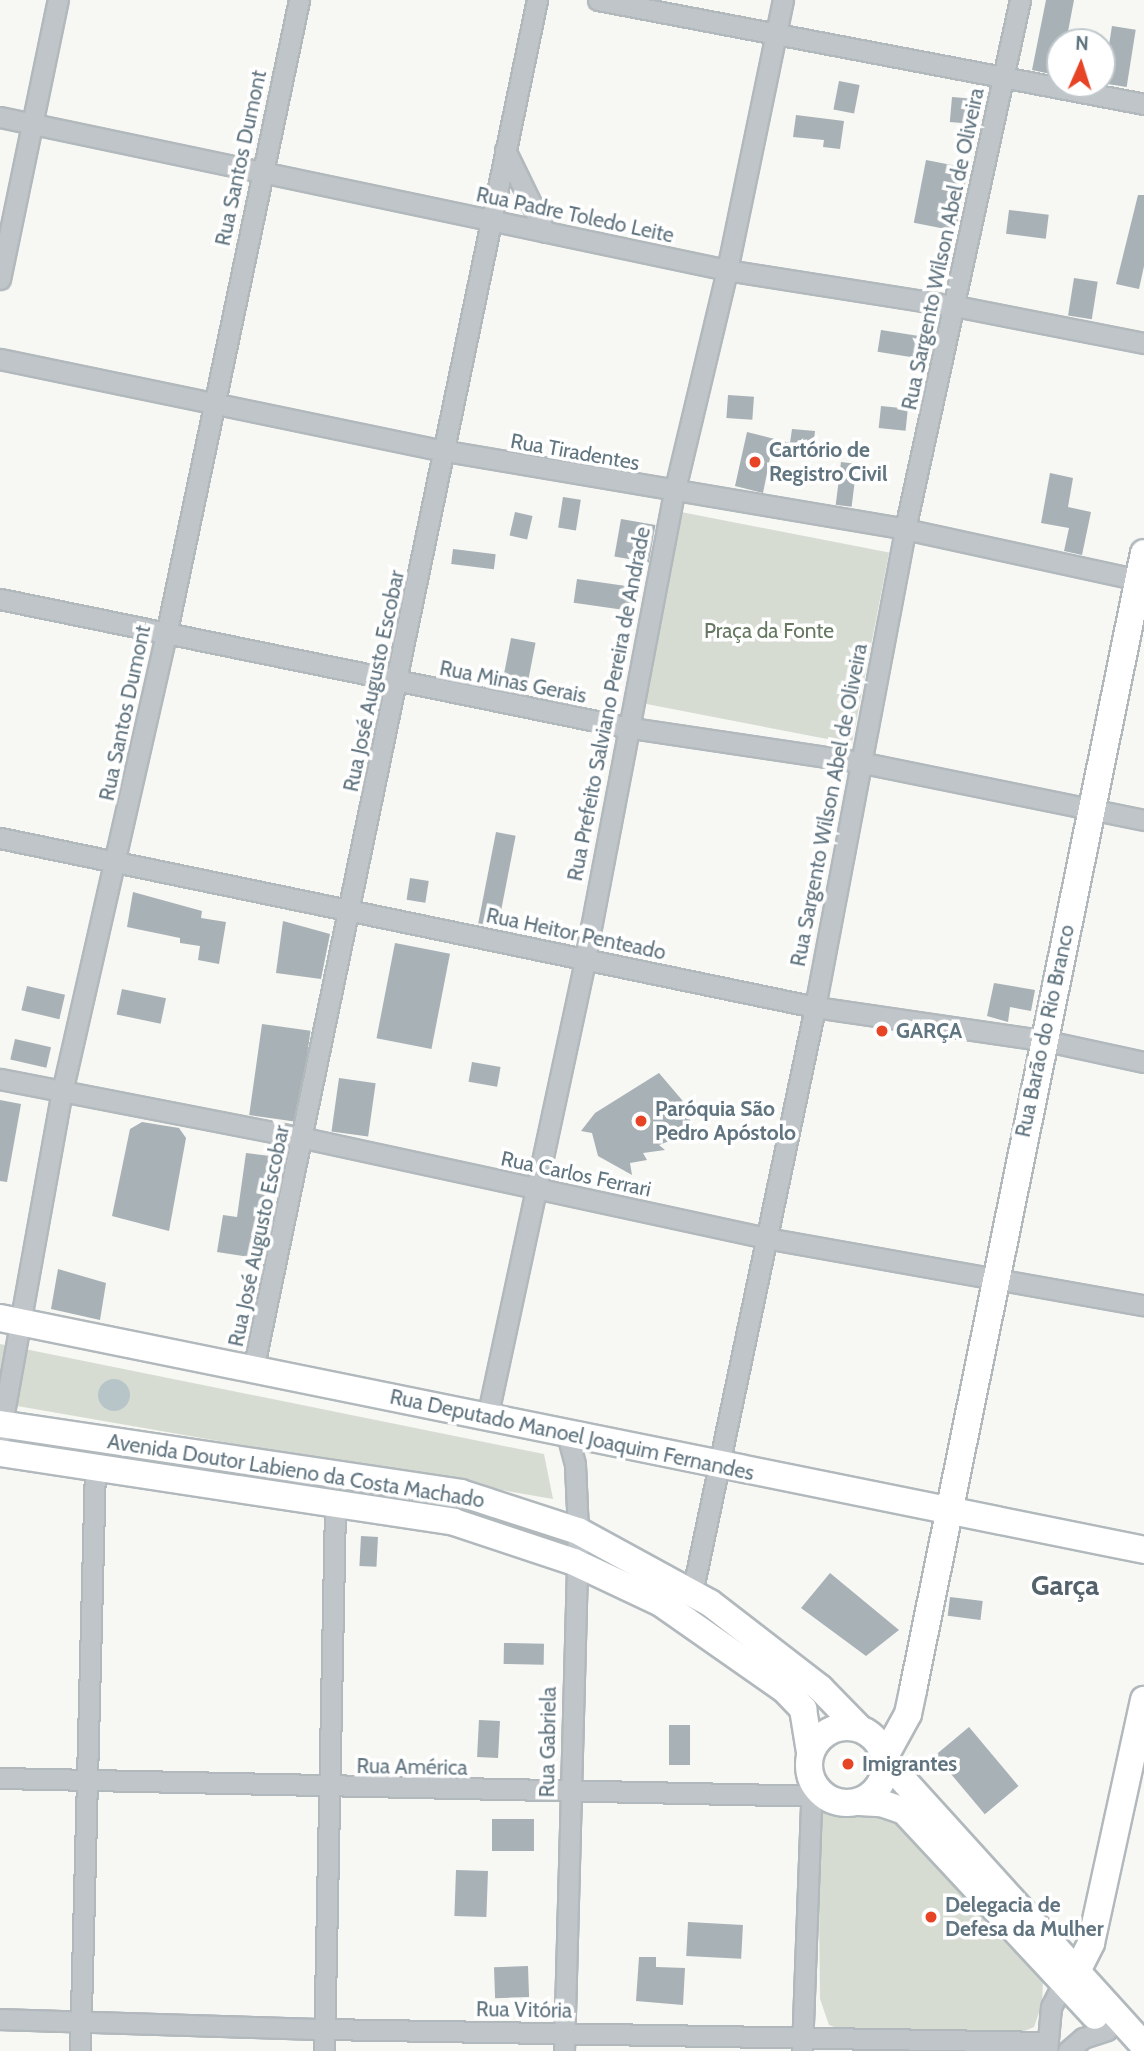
<!DOCTYPE html>
<html>
<head>
<meta charset="utf-8">
<style>
	body { margin:0 }
	#map { position:relative; width:1144px; height:2051px; overflow:hidden; background:#f7f7f4; font-family:Cabin,sans-serif }
	div>[style] { position:absolute }
	[style*='--x'] { left:calc(var(--x)*1px); top:calc(var(--y)*1px); width:calc(var(--w)*1px); rotate:calc(var(--a)*1deg) }
	.green>* { inset:0; background:#d7dcd3; transform-origin:0 0 }
	.water>* { inset:0; background:#b7c5c8 }
	.round { border-radius:50% }
	.building>* { inset:0; background:#a7b1b6; transform-origin:0 0 }
	.roads { filter:drop-shadow(2px 0 #b2b9bd) drop-shadow(-2px 0 #b2b9bd) drop-shadow(0 2px #b2b9bd) drop-shadow(0 -2px #b2b9bd) }
	.street>* { height:19px; margin:-9.5px; padding:0 9.5px; transform-origin:9.5px; border-radius:9.5px; background:#c0c5c9 }
	.secondary>* { height:26px; margin:-13px; padding:0 13px; transform-origin:13px; border-radius:13px; background:#fff }
	.secondary>.ring { margin:-13px; padding:0; box-sizing:content-box; background:none; border:26px solid #fff; border-radius:50% }
	.dots>* { width:19px; height:19px; translate:-50% -50%; box-sizing:border-box; border:4px solid #fff; border-radius:50% }
	span { translate:-50% -50%; white-space:nowrap; text-align:center; line-height:1.15; -webkit-text-stroke:7px #fff; paint-order:stroke }
	.street-label { font-size:21px; color:#617580 }
	.poi-label { font-size:21px; color:#617580; font-weight:700 }
	.left { translate:0 -50%; text-align:left }
	.park-label { font-size:21px; color:#667861 }
	.district-label { font-size:28px; color:#54626b; font-weight:700 }
	.north { position:absolute; left:1046px; top:28px; width:70px; height:70px; box-sizing:border-box; background:#fff; border:2px solid #c0c8cc; border-radius:50%; rotate:3deg; font-size:19px; font-weight:700; line-height:28px; text-align:center; color:#617580 }
	.north::after { content:''; display:block; margin:auto; width:24px; height:32px; background:#e74425; clip-path:polygon(50% 0,100% 100%,50% 72%,0 100%) }
</style>
</head>
<body>
<div id="map">
	<div class="green">
		<i style="left:681px;top:512px;width:212px;height:195px;rotate:11deg"></i>
		<i style="clip-path:polygon(0 1344px,544px 1454px,553px 1499px,0 1403px)"></i>
		<i style="clip-path:polygon(826px 1807px,888px 1810px,902px 1819px,991px 1928px,1043px 1982px,1042px 2004px,1034px 2027px,1015px 2035px,842px 2030px,829px 2025px,820px 1999px,818px 1814px)"></i>
	</div>
	<div class="water">
		<i class="round" style="left:98px;top:1379px;width:32px;height:32px"></i>
	</div>
	<div class="building">
		<i style="clip-path:polygon(1046px 0,1074px 0,1066px 42px,1060px 42px,1060px 76px,1032px 70px)"></i>
		<i style="left:1112px;top:26px;width:24px;height:58px;rotate:9deg"></i>
		<i style="left:839px;top:81px;width:21px;height:29px;rotate:11deg"></i>
		<i style="left:952px;top:97px;width:21px;height:25px;rotate:5deg"></i>
		<i style="clip-path:polygon(796px 115px,844px 121px,840px 149px,823px 147px,824px 140px,793px 137px)"></i>
		<i style="left:926px;top:160px;width:43px;height:64px;rotate:11deg"></i>
		<i style="clip-path:polygon(1138px 195px,1144px 195px,1144px 266px,1139px 289px,1116px 284px)"></i>
		<i style="left:1009px;top:210px;width:40px;height:24px;rotate:7deg"></i>
		<i style="left:1074px;top:278px;width:24px;height:38px;rotate:9deg"></i>
		<i style="left:881px;top:330px;width:51px;height:22px;rotate:9deg"></i>
		<i style="left:728px;top:395px;width:26px;height:23px;rotate:4deg"></i>
		<i style="left:881px;top:406px;width:27px;height:22px;rotate:6deg"></i>
		<i style="clip-path:polygon(792px 429px,815px 431px,813px 449px,821px 451px,819px 459px,771px 453px,763px 493px,735px 486px,747px 432px,790px 443px)"></i>
		<i style="left:841px;top:462px;width:16px;height:43px;rotate:7deg"></i>
		<i style="clip-path:polygon(1050px 473px,1073px 478px,1068px 507px,1091px 512px,1082px 555px,1064px 551px,1069px 528px,1041px 523px)"></i>
		<i style="left:563px;top:497px;width:18px;height:31px;rotate:9deg"></i>
		<i style="left:515px;top:512px;width:18px;height:24px;rotate:13deg"></i>
		<i style="left:621px;top:519px;width:35px;height:38px;rotate:10deg"></i>
		<i style="left:453px;top:549px;width:43px;height:15px;rotate:7deg"></i>
		<i style="left:577px;top:579px;width:62px;height:24px;rotate:8deg"></i>
		<i style="left:511px;top:638px;width:25px;height:51px;rotate:11deg"></i>
		<i style="left:496px;top:832px;width:20px;height:93px;rotate:11deg"></i>
		<i style="left:410px;top:878px;width:19px;height:22px;rotate:9deg"></i>
		<i style="clip-path:polygon(133px 892px,202px 911px,201px 918px,226px 922px,219px 964px,198px 960px,200px 946px,180px 943px,180px 938px,127px 927px)"></i>
		<i style="clip-path:polygon(283px 921px,330px 934px,321px 979px,276px 973px)"></i>
		<i style="left:395px;top:943px;width:56px;height:97px;rotate:11deg"></i>
		<i style="clip-path:polygon(994px 983px,1035px 990px,1031px 1011px,1010px 1007px,1008px 1022px,987px 1016px)"></i>
		<i style="left:27px;top:986px;width:39px;height:25px;rotate:13deg"></i>
		<i style="left:122px;top:989px;width:45px;height:26px;rotate:12deg"></i>
		<i style="left:262px;top:1024px;width:49px;height:92px;rotate:8deg"></i>
		<i style="left:15px;top:1039px;width:37px;height:21px;rotate:13deg"></i>
		<i style="left:472px;top:1062px;width:29px;height:20px;rotate:10deg"></i>
		<i style="clip-path:polygon(659px 1073px,682px 1100px,695px 1131px,659px 1145px,665px 1150px,643px 1153px,647px 1160px,630px 1163px,632px 1175px,598px 1156px,592px 1133px,581px 1131px,595px 1113px)"></i>
		<i style="left:339px;top:1078px;width:37px;height:54px;rotate:8deg"></i>
		<i style="clip-path:polygon(0 1100px,21px 1104px,7px 1182px,0 1181px)"></i>
		<i style="clip-path:polygon(142px 1122px,179px 1128px,186px 1138px,169px 1231px,112px 1216px,130px 1129px)"></i>
		<i style="clip-path:polygon(246px 1153px,270px 1156px,261px 1221px,271px 1223px,263px 1259px,217px 1252px,223px 1215px,237px 1217px)"></i>
		<i style="clip-path:polygon(58px 1269px,106px 1283px,100px 1320px,51px 1309px)"></i>
		<i style="left:361px;top:1536px;width:17px;height:30px;rotate:3deg"></i>
		<i style="clip-path:polygon(830px 1573px,899px 1630px,866px 1656px,801px 1608px)"></i>
		<i style="left:950px;top:1597px;width:33px;height:19px;rotate:7deg"></i>
		<i style="left:504px;top:1643px;width:40px;height:21px;rotate:1deg"></i>
		<i style="left:479px;top:1720px;width:21px;height:37px;rotate:3deg"></i>
		<i style="left:669px;top:1725px;width:21px;height:40px"></i>
		<i style="left:969px;top:1727px;width:77px;height:44px;rotate:50deg"></i>
		<i style="left:492px;top:1819px;width:42px;height:32px"></i>
		<i style="left:456px;top:1870px;width:32px;height:46px;rotate:2deg"></i>
		<i style="left:688px;top:1922px;width:55px;height:34px;rotate:3deg"></i>
		<i style="clip-path:polygon(639px 1957px,656px 1957px,656px 1967px,685px 1968px,683px 2005px,636px 2001px)"></i>
		<i style="left:528px;top:1966px;width:31px;height:34px;rotate:88deg"></i>
	</div>
	<div class="roads">
		<div class="street">
			<i style="--x:598;--y:0;--w:556;--a:10.78"></i>
			<i style="--x:0;--y:117;--w:743;--a:11.88"></i>
			<i style="--x:727;--y:270;--w:231;--a:9"></i>
			<i style="--x:955;--y:306;--w:193;--a:11.1"></i>
			<i style="--x:505;--y:150;--w:91;--a:64"></i>
			<i style="--x:0;--y:279;--w:285;--a:-78.3"></i>
			<i style="--x:0;--y:359;--w:455;--a:11.7"></i>
			<i style="--x:446;--y:451;--w:466;--a:9.6"></i>
			<i style="--x:905;--y:529;--w:245;--a:12.3"></i>
			<i style="--x:0;--y:599;--w:638;--a:11.57"></i>
			<i style="--x:625;--y:727;--w:237;--a:8.5"></i>
			<i style="--x:859;--y:762;--w:291;--a:11.5"></i>
			<i style="--x:0;--y:838;--w:832;--a:11.71"></i>
			<i style="--x:815;--y:1007;--w:229;--a:8.3"></i>
			<i style="--x:1042;--y:1040;--w:104;--a:12.2"></i>
			<i style="--x:0;--y:1079;--w:310;--a:11"></i>
			<i style="--x:304;--y:1138;--w:473;--a:12.2"></i>
			<i style="--x:766;--y:1238;--w:384;--a:10.1"></i>
			<i style="--x:253;--y:1370;--w:1399;--a:-78.29"></i>
			<i style="--x:487;--y:1418;--w:469;--a:-77.9"></i>
			<i style="--x:585;--y:959;--w:474;--a:-79.2"></i>
			<i style="--x:674;--y:493;--w:229;--a:-76.6"></i>
			<i style="--x:727;--y:270;--w:276;--a:-78.3"></i>
			<i style="--x:0;--y:1435;--w:349;--a:-79.8"></i>
			<i style="--x:62;--y:1092;--w:469;--a:-77.2"></i>
			<i style="--x:166;--y:635;--w:649;--a:-78.17"></i>
			<i style="--x:690;--y:1603;--w:609;--a:-78.15"></i>
			<i style="--x:815;--y:1007;--w:486;--a:-79.3"></i>
			<i style="--x:905;--y:529;--w:541;--a:-77.74"></i>
			<i style="--x:0;--y:1778;--w:824;--a:1.25"></i>
			<i style="--x:0;--y:2019;--w:324;--a:1.8"></i>
			<i style="--x:324;--y:2029;--w:723;--a:1.03"></i>
			<i style="--x:80;--y:2051;--w:583;--a:-88.53"></i>
			<i style="--x:324;--y:2051;--w:543;--a:-88.84"></i>
			<i style="--x:564;--y:2051;--w:520;--a:-88.46"></i>
			<i style="--x:578;--y:1531;--w:67;--a:-92.6"></i>
			<i style="--x:575;--y:1464;--w:30;--a:-105"></i>
			<i style="--x:802;--y:2051;--w:269;--a:-87.9"></i>
			<i style="--x:1047;--y:2051;--w:44;--a:-84.8"></i>
			<i style="--x:1051;--y:2007;--w:29;--a:-63"></i>
			<i style="--x:1068;--y:2051;--w:20;--a:-41"></i>
			<i style="--x:1083;--y:2038;--w:25;--a:-18"></i>
		</div>
		<div class="secondary">
			<i style="--x:0;--y:1318;--w:1167;--a:11.46"></i>
			<i style="--x:0;--y:1424;--w:466;--a:8.5"></i>
			<i style="--x:461;--y:1493;--w:123;--a:18"></i>
			<i style="--x:578;--y:1531;--w:150;--a:28.6"></i>
			<i style="--x:710;--y:1603;--w:139;--a:37.7"></i>
			<i style="--x:820;--y:1688;--w:56;--a:45.7"></i>
			<i style="--x:0;--y:1453;--w:459;--a:8.6"></i>
			<i style="--x:454;--y:1522;--w:126;--a:18.4"></i>
			<i style="--x:574;--y:1562;--w:96;--a:25.2"></i>
			<i style="--x:661;--y:1603;--w:150;--a:35"></i>
			<i style="--x:784;--y:1689;--w:28;--a:46"></i>
			<i style="--x:803;--y:1709;--w:44;--a:80.8"></i>
			<i class="ring" style="left:809px;top:1727px;width:50px;height:50px"></i>
			<i style="--x:885;--y:1756;--w:48;--a:-61.3"></i>
			<i style="--x:908;--y:1714;--w:25;--a:-78"></i>
			<i style="--x:913;--y:1690;--w:1160;--a:-78.52"></i>
			<i style="--x:885;--y:1760;--w:386;--a:47.8"></i>
			<i style="--x:859;--y:1802;--w:22;--a:3"></i>
			<i style="--x:881;--y:1803;--w:24;--a:19"></i>
			<i style="--x:904;--y:1811;--w:280;--a:47"></i>
			<i style="--x:1065;--y:1980;--w:17;--a:-40"></i>
			<i style="--x:1078;--y:1969;--w:29;--a:-63"></i>
			<i style="--x:1091;--y:1943;--w:249;--a:-77.7"></i>
		</div>
	</div>
	<div class="dots">
		<i style="left:755px;top:462px;background:#e74425"></i>
		<i style="left:882px;top:1031px;background:#e74425"></i>
		<i style="left:641px;top:1121px;background:#e74425"></i>
		<i style="left:848px;top:1764px;background:#e74425"></i>
		<i style="left:931px;top:1917px;background:#e74425"></i>
	</div>
	<div class="street-label">
		<span style="left:241px;top:158px;rotate:-78deg">Rua Santos Dumont</span>
		<span style="left:575px;top:215px;rotate:12deg">Rua Padre Toledo Leite</span>
		<span style="left:943px;top:249px;rotate:-78deg">Rua Sargento Wilson Abel de Oliveira</span>
		<span style="left:575px;top:452px;rotate:10deg">Rua Tiradentes</span>
		<span style="left:374px;top:681px;rotate:-78deg">Rua José Augusto Escobar</span>
		<span style="left:513px;top:682px;rotate:11deg">Rua Minas Gerais</span>
		<span style="left:609px;top:704px;rotate:-79deg">Rua Prefeito Salviano Pereira de Andrade</span>
		<span style="left:125px;top:713px;rotate:-78deg">Rua Santos Dumont</span>
		<span style="left:829px;top:805px;rotate:-79deg">Rua Sargento Wilson Abel de Oliveira</span>
		<span style="left:576px;top:934px;rotate:12deg">Rua Heitor Penteado</span>
		<span style="left:1045px;top:1031px;rotate:-78deg">Rua Barão do Rio Branco</span>
		<span style="left:576px;top:1174px;rotate:12deg">Rua Carlos Ferrari</span>
		<span style="left:259px;top:1236px;rotate:-78deg">Rua José Augusto Escobar</span>
		<span style="left:572px;top:1435px;rotate:12deg">Rua Deputado Manoel Joaquim Fernandes</span>
		<span style="left:296px;top:1471px;rotate:9deg">Avenida Doutor Labieno da Costa Machado</span>
		<span style="left:548px;top:1742px;rotate:-89deg">Rua Gabriela</span>
		<span style="left:412px;top:1767px;rotate:1deg">Rua América</span>
		<span style="left:524px;top:2010px;rotate:1deg">Rua Vitória</span>
	</div>
	<div class="poi-label">
		<span class="left" style="left:769px;top:462px">Cartório de<br>Registro Civil</span>
		<span class="left" style="left:896px;top:1031px">GARÇA</span>
		<span class="left" style="left:655px;top:1121px">Paróquia São<br>Pedro Apóstolo</span>
		<span class="left" style="left:862px;top:1764px">Imigrantes</span>
		<span class="left" style="left:945px;top:1917px">Delegacia de<br>Defesa da Mulher</span>
	</div>
	<div class="park-label">
		<span style="left:769px;top:631px">Praça da Fonte</span>
	</div>
	<div class="district-label">
		<span style="left:1065px;top:1585px">Garça</span>
	</div>
	<div class="north">N</div>
</div>
</body>
</html>
